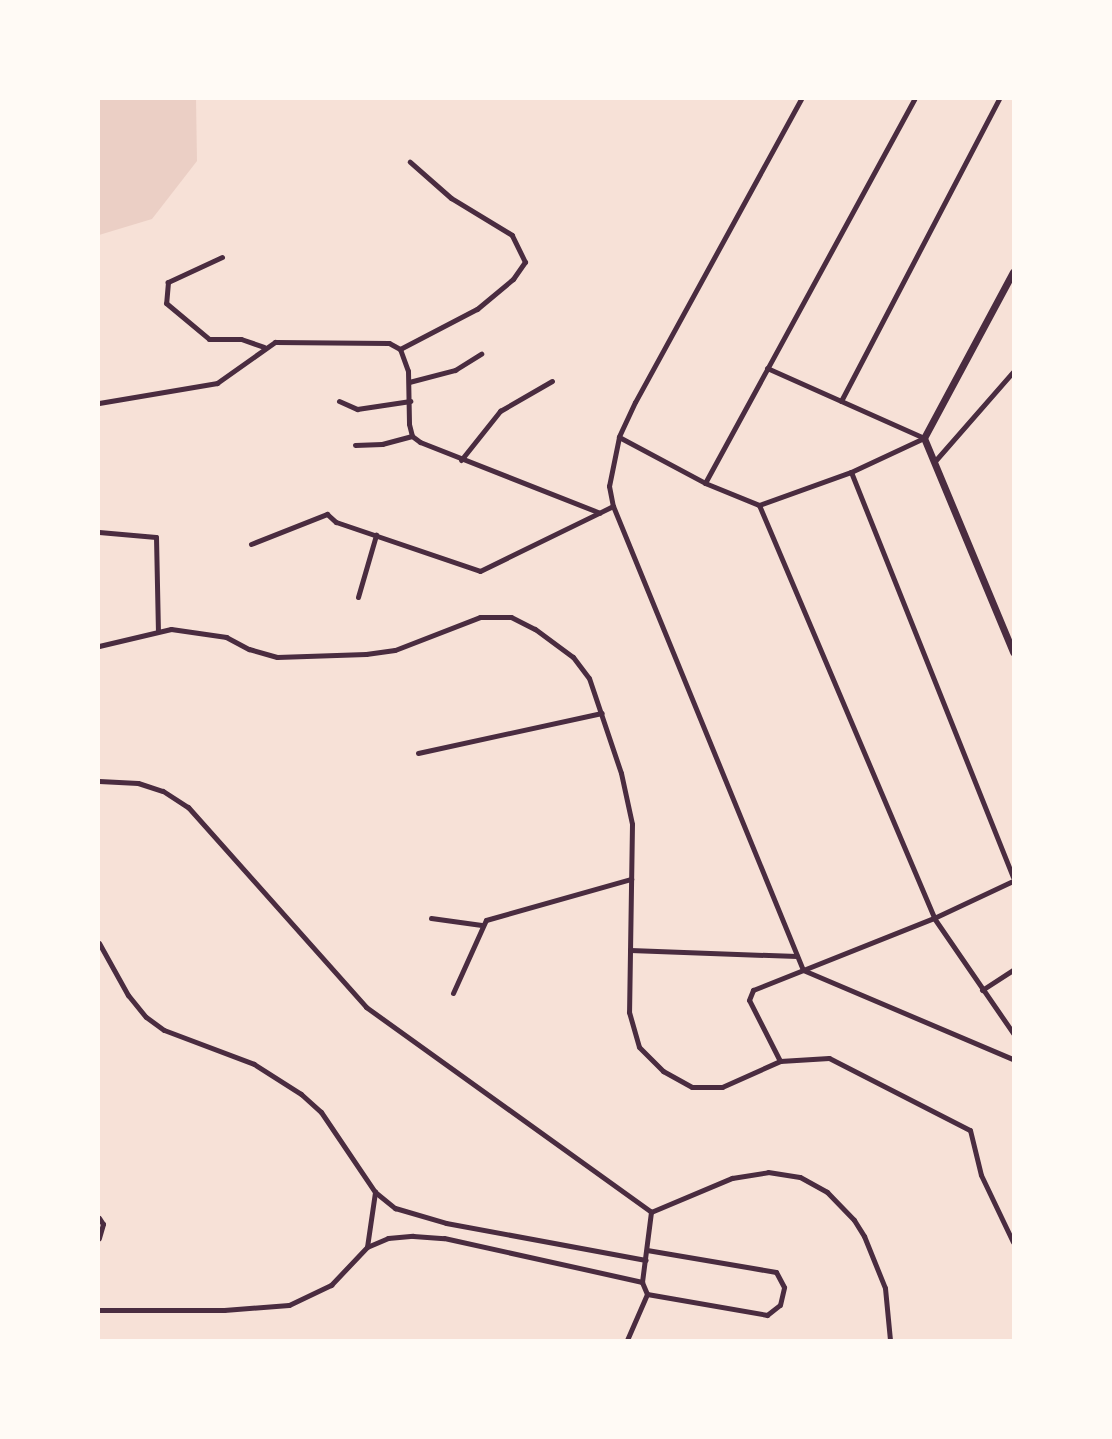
<!DOCTYPE html>
<html>
<head>
<meta charset="utf-8">
<style>
	body { margin:0 }
	#map { position:relative; width:1112px; height:1439px; overflow:hidden; background:#f7e1d7; font-family:Helvetica,sans-serif }
	div>[style] { position:absolute }
	[style*='--x'] { left:calc(var(--x)*1px); top:calc(var(--y)*1px); width:calc(var(--w)*1px); rotate:calc(var(--a)*1deg) }
	.green>* { inset:0; background:#ebcfc5 }
	.minor>* { height:5px; margin:-2.5px; padding:0 2.5px; transform-origin:2.5px; border-radius:2.5px; background:#4a2c40 }
	.tertiary>* { height:7px; margin:-3.5px; padding:0 3.5px; transform-origin:3.5px; border-radius:3.5px; background:#4a2c40 }
	span { translate:-50% -50%; white-space:nowrap; text-align:center; line-height:1.15; -webkit-text-stroke:5px #fffaf5; paint-order:stroke }
	.frame { position:absolute; inset:0; border:100px solid #fffaf5; pointer-events:none }
</style>
</head>
<body>
<div id="map">
	<div class="green">
		<i style="clip-path:polygon(99px 99px,196px 99px,197px 161px,152px 219px,99px 235px)"></i>
	</div>
	<div class="minor">
		<i style="--x:801;--y:99;--w:345;--a:118.7"></i>
		<i style="--x:635;--y:402;--w:38;--a:115"></i>
		<i style="--x:619;--y:437;--w:50;--a:101.5"></i>
		<i style="--x:609;--y:486;--w:20;--a:79"></i>
		<i style="--x:613;--y:506;--w:501;--a:67.73"></i>
		<i style="--x:222;--y:257;--w:60;--a:155.2"></i>
		<i style="--x:168;--y:282;--w:21;--a:95"></i>
		<i style="--x:166;--y:303;--w:56;--a:39.9"></i>
		<i style="--x:209;--y:339;--w:32;--a:0"></i>
		<i style="--x:241;--y:339;--w:24;--a:19"></i>
		<i style="--x:400;--y:349;--w:87;--a:-27.5"></i>
		<i style="--x:477;--y:309;--w:47;--a:-39.8"></i>
		<i style="--x:513;--y:279;--w:21;--a:-55"></i>
		<i style="--x:525;--y:262;--w:30;--a:-116"></i>
		<i style="--x:512;--y:235;--w:71;--a:-148.8"></i>
		<i style="--x:451;--y:198;--w:55;--a:-138.7"></i>
		<i style="--x:767;--y:368;--w:172;--a:24"></i>
		<i style="--x:409;--y:382;--w:48;--a:-14.6"></i>
		<i style="--x:455;--y:370;--w:31;--a:-32"></i>
		<i style="--x:339;--y:401;--w:20;--a:24"></i>
		<i style="--x:357;--y:409;--w:54;--a:-8.6"></i>
		<i style="--x:841;--y:401;--w:341;--a:-62.4"></i>
		<i style="--x:99;--y:403;--w:120;--a:-9.6"></i>
		<i style="--x:217;--y:383;--w:71;--a:-35.3"></i>
		<i style="--x:275;--y:342;--w:114;--a:0.5"></i>
		<i style="--x:389;--y:343;--w:13;--a:29"></i>
		<i style="--x:400;--y:349;--w:23;--a:70"></i>
		<i style="--x:408;--y:371;--w:53;--a:88.9"></i>
		<i style="--x:409;--y:424;--w:12;--a:76"></i>
		<i style="--x:412;--y:436;--w:10;--a:37"></i>
		<i style="--x:420;--y:442;--w:193;--a:21.5"></i>
		<i style="--x:619;--y:437;--w:98;--a:28.1"></i>
		<i style="--x:705;--y:483;--w:58;--a:22.2"></i>
		<i style="--x:759;--y:505;--w:98;--a:-19.7"></i>
		<i style="--x:851;--y:472;--w:81;--a:-25"></i>
		<i style="--x:355;--y:445;--w:27;--a:-2"></i>
		<i style="--x:382;--y:444;--w:31;--a:-15"></i>
		<i style="--x:461;--y:460;--w:63;--a:-51.5"></i>
		<i style="--x:500;--y:411;--w:60;--a:-30"></i>
		<i style="--x:935;--y:461;--w:118;--a:-48.8"></i>
		<i style="--x:851;--y:472;--w:436;--a:68.2"></i>
		<i style="--x:705;--y:483;--w:437;--a:-61.4"></i>
		<i style="--x:759;--y:505;--w:449;--a:67"></i>
		<i style="--x:934;--y:918;--w:140;--a:55.5"></i>
		<i style="--x:99;--y:532;--w:57;--a:5"></i>
		<i style="--x:156;--y:537;--w:93;--a:88.8"></i>
		<i style="--x:251;--y:544;--w:82;--a:-21.5"></i>
		<i style="--x:327;--y:514;--w:12;--a:42"></i>
		<i style="--x:336;--y:522;--w:152;--a:18.8"></i>
		<i style="--x:480;--y:571;--w:148;--a:-26"></i>
		<i style="--x:358;--y:597;--w:65;--a:-73.8"></i>
		<i style="--x:99;--y:646;--w:74;--a:-13.3"></i>
		<i style="--x:171;--y:629;--w:56;--a:8.3"></i>
		<i style="--x:226;--y:637;--w:26;--a:28"></i>
		<i style="--x:249;--y:649;--w:29;--a:16"></i>
		<i style="--x:277;--y:657;--w:89;--a:-1.9"></i>
		<i style="--x:366;--y:654;--w:29;--a:-8"></i>
		<i style="--x:395;--y:650;--w:91;--a:-21.2"></i>
		<i style="--x:480;--y:617;--w:31;--a:0"></i>
		<i style="--x:511;--y:617;--w:27;--a:27"></i>
		<i style="--x:535;--y:629;--w:47;--a:36.4"></i>
		<i style="--x:573;--y:657;--w:26;--a:53"></i>
		<i style="--x:589;--y:678;--w:100;--a:71.4"></i>
		<i style="--x:621;--y:773;--w:52;--a:77.8"></i>
		<i style="--x:632;--y:824;--w:188;--a:90.9"></i>
		<i style="--x:629;--y:1012;--w:36;--a:74"></i>
		<i style="--x:639;--y:1047;--w:34;--a:45"></i>
		<i style="--x:663;--y:1071;--w:33;--a:29"></i>
		<i style="--x:692;--y:1087;--w:30;--a:0"></i>
		<i style="--x:722;--y:1087;--w:64;--a:-24.1"></i>
		<i style="--x:780;--y:1061;--w:49;--a:-3.5"></i>
		<i style="--x:829;--y:1058;--w:158;--a:27.1"></i>
		<i style="--x:970;--y:1130;--w:46;--a:76.3"></i>
		<i style="--x:981;--y:1175;--w:74;--a:64.5"></i>
		<i style="--x:418;--y:753;--w:188;--a:-12.3"></i>
		<i style="--x:99;--y:781;--w:39;--a:3"></i>
		<i style="--x:138;--y:783;--w:26;--a:18"></i>
		<i style="--x:163;--y:791;--w:30;--a:33"></i>
		<i style="--x:188;--y:807;--w:268;--a:48.3"></i>
		<i style="--x:366;--y:1007;--w:351;--a:35.7"></i>
		<i style="--x:431;--y:918;--w:51;--a:7.8"></i>
		<i style="--x:99;--y:943;--w:60;--a:60.9"></i>
		<i style="--x:128;--y:995;--w:28;--a:51"></i>
		<i style="--x:146;--y:1017;--w:22;--a:36"></i>
		<i style="--x:164;--y:1030;--w:96;--a:20.7"></i>
		<i style="--x:254;--y:1064;--w:56;--a:32.6"></i>
		<i style="--x:301;--y:1094;--w:27;--a:42"></i>
		<i style="--x:321;--y:1112;--w:97;--a:56"></i>
		<i style="--x:375;--y:1192;--w:26;--a:39"></i>
		<i style="--x:395;--y:1208;--w:53;--a:16.4"></i>
		<i style="--x:446;--y:1223;--w:203;--a:10.5"></i>
		<i style="--x:630;--y:950;--w:167;--a:2.1"></i>
		<i style="--x:803;--y:970;--w:228;--a:23"></i>
		<i style="--x:982;--y:990;--w:37;--a:-33"></i>
		<i style="--x:453;--y:993;--w:80;--a:-65.7"></i>
		<i style="--x:486;--y:920;--w:151;--a:-15.8"></i>
		<i style="--x:780;--y:1061;--w:68;--a:-116.9"></i>
		<i style="--x:749;--y:1000;--w:11;--a:-68"></i>
		<i style="--x:753;--y:990;--w:195;--a:-21.7"></i>
		<i style="--x:934;--y:918;--w:87;--a:-25.1"></i>
		<i style="--x:651;--y:1212;--w:88;--a:-22.8"></i>
		<i style="--x:732;--y:1178;--w:36;--a:-9"></i>
		<i style="--x:768;--y:1172;--w:32;--a:9"></i>
		<i style="--x:800;--y:1177;--w:31;--a:29"></i>
		<i style="--x:827;--y:1192;--w:39;--a:46"></i>
		<i style="--x:854;--y:1220;--w:19;--a:58"></i>
		<i style="--x:864;--y:1236;--w:56;--a:68"></i>
		<i style="--x:885;--y:1288;--w:52;--a:84.5"></i>
		<i style="--x:99;--y:1218;--w:7;--a:56"></i>
		<i style="--x:103;--y:1224;--w:15;--a:106"></i>
		<i style="--x:367;--y:1247;--w:56;--a:-81.7"></i>
		<i style="--x:647;--y:1294;--w:122;--a:9.9"></i>
		<i style="--x:767;--y:1315;--w:16;--a:-38"></i>
		<i style="--x:780;--y:1305;--w:18;--a:-77"></i>
		<i style="--x:784;--y:1287;--w:17;--a:-118"></i>
		<i style="--x:776;--y:1272;--w:131;--a:-170.3"></i>
		<i style="--x:99;--y:1310;--w:125;--a:0"></i>
		<i style="--x:224;--y:1310;--w:65;--a:-4.4"></i>
		<i style="--x:289;--y:1305;--w:47;--a:-25.5"></i>
		<i style="--x:331;--y:1285;--w:52;--a:-46.5"></i>
		<i style="--x:367;--y:1247;--w:23;--a:-23"></i>
		<i style="--x:388;--y:1238;--w:25;--a:-5"></i>
		<i style="--x:413;--y:1236;--w:31;--a:4"></i>
		<i style="--x:444;--y:1238;--w:203;--a:12.5"></i>
		<i style="--x:627;--y:1340;--w:50;--a:-66.5"></i>
		<i style="--x:647;--y:1294;--w:13;--a:-113"></i>
		<i style="--x:642;--y:1282;--w:71;--a:-82.7"></i>
	</div>
	<div class="tertiary">
		<i style="--x:1013;--y:272;--w:188;--a:118.2"></i>
		<i style="--x:924;--y:438;--w:232;--a:67.4"></i>
	</div>
	<div class="frame"></div>
</div>
</body>
</html>
